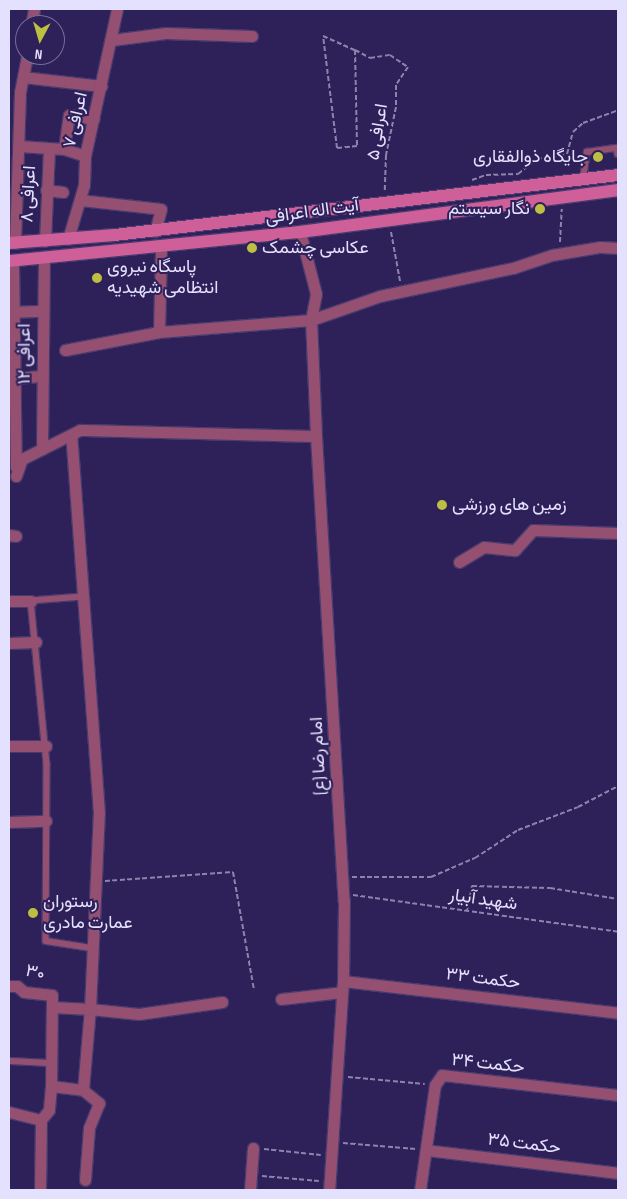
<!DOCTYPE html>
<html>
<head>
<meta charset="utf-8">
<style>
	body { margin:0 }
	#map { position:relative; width:627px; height:1199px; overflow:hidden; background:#2e2058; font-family:"Sofia Sans Condensed",Vazirmatn,sans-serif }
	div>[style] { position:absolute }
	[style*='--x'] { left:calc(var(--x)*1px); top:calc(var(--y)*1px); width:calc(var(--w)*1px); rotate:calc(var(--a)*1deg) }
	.path>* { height:2px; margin-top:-1px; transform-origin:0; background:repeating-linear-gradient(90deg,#8c84ae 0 5px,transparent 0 7.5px) }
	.roads { filter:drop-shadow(1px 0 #473b6f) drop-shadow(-1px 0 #473b6f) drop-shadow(0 1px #473b6f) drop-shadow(0 -1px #473b6f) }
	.lane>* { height:5.5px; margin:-2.75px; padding:0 2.75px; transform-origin:2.75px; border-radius:2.75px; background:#944f71 }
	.street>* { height:11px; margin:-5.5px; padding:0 5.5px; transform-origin:5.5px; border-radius:5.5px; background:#944f71 }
	.secondary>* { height:12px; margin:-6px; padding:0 6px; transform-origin:6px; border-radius:6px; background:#ce5f98 }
	.dots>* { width:14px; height:14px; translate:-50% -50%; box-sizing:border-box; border:2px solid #2e2058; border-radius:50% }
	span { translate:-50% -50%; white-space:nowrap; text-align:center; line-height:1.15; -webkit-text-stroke:4px #2e2058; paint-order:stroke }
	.street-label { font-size:18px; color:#e4e1fe }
	.poi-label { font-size:18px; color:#e4e1fe }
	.right { translate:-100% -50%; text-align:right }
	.left { translate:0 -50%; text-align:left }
	.frame { position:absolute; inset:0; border:10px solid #e4e1fe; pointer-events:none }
	.north { position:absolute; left:15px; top:15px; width:50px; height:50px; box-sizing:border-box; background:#2e2058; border:1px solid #776d9a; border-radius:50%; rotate:186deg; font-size:14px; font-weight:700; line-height:20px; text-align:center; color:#e4e1fe }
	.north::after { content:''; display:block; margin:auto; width:18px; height:22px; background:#bdbf43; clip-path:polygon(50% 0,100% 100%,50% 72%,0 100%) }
</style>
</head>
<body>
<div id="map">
	<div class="path">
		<i style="--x:355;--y:50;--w:96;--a:88.8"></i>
		<i style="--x:357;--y:146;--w:20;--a:174"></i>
		<i style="--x:337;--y:148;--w:113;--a:-97.1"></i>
		<i style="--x:323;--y:36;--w:35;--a:24"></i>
		<i style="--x:355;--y:50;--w:17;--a:28"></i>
		<i style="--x:370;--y:58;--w:20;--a:-9"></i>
		<i style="--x:390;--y:55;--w:22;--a:34"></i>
		<i style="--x:408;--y:67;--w:22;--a:124"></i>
		<i style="--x:396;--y:85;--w:22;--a:90"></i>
		<i style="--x:396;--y:107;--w:49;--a:101.8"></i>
		<i style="--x:386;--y:155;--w:36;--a:92"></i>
		<i style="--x:472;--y:180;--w:15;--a:-20"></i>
		<i style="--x:486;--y:175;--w:32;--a:-2"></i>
		<i style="--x:518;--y:174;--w:24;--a:-38"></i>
		<i style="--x:537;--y:159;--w:30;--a:-9"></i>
		<i style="--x:567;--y:154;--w:23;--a:-75"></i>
		<i style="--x:573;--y:132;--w:13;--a:-42"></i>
		<i style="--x:583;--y:123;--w:37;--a:-20"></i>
		<i style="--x:391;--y:232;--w:50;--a:79.6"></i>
		<i style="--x:560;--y:242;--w:33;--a:-87"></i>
		<i style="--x:352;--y:877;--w:79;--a:0"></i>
		<i style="--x:431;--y:877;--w:48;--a:-23.4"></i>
		<i style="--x:475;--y:858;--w:51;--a:-33.1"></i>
		<i style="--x:518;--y:830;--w:64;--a:-21"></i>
		<i style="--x:578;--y:807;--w:45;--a:-27.7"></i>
		<i style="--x:105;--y:881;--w:128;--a:-4"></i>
		<i style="--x:233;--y:872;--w:120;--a:79.9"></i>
		<i style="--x:353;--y:895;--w:268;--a:7.9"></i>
		<i style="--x:467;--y:910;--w:25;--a:-78"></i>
		<i style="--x:472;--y:886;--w:78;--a:1.5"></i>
		<i style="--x:550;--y:888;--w:69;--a:9.2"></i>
		<i style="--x:348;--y:1077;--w:77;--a:5.2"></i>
		<i style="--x:343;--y:1143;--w:73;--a:4.7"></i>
		<i style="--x:264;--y:1149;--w:57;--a:6"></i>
		<i style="--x:262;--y:1176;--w:57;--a:5"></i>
	</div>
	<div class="roads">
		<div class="lane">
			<i style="--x:583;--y:179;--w:27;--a:-82"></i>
			<i style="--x:587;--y:152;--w:30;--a:-8"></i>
			<i style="--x:617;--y:148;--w:6;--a:81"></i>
			<i style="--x:83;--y:597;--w:52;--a:175.6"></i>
			<i style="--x:31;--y:601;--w:164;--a:84.4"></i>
			<i style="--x:47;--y:764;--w:177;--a:90.3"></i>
			<i style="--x:46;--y:941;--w:47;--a:8.7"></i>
			<i style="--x:9;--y:1061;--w:42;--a:2.7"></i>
		</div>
		<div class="street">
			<i style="--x:31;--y:25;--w:16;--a:-79"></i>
			<i style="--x:112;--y:40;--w:54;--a:-7.4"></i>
			<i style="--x:166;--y:33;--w:86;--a:2"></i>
			<i style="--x:23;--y:77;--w:79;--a:6.6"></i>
			<i style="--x:19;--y:146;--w:45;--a:3.8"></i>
			<i style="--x:64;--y:149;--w:22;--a:18"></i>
			<i style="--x:64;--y:149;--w:34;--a:-82"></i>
			<i style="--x:69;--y:115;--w:25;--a:9"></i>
			<i style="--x:46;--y:190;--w:17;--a:7"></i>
			<i style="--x:80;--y:200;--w:81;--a:6.3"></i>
			<i style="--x:161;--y:209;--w:23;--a:105"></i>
			<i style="--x:300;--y:232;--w:64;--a:75.5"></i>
			<i style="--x:316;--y:294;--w:26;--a:101"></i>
			<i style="--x:311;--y:320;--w:116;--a:87.5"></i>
			<i style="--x:316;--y:436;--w:466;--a:86.6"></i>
			<i style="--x:344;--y:901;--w:80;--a:90.7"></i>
			<i style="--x:343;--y:981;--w:209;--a:93.8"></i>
			<i style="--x:68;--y:239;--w:56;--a:-73.5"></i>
			<i style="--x:84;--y:185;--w:29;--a:-88"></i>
			<i style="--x:85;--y:156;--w:150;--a:-77.7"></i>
			<i style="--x:45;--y:241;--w:93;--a:-87.5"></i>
			<i style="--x:15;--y:243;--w:151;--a:-88.1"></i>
			<i style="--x:20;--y:92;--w:38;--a:-79"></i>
			<i style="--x:13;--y:261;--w:206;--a:89.2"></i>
			<i style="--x:9;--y:312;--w:34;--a:-2"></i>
			<i style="--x:159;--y:332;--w:84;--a:-88.6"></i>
			<i style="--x:65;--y:350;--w:96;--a:-10.8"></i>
			<i style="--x:159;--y:332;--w:152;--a:-4.5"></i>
			<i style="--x:311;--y:320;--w:73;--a:-19.2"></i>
			<i style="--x:380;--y:296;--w:136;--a:-11.9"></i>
			<i style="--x:513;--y:268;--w:41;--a:-18.4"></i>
			<i style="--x:552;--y:255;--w:49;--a:-9.5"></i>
			<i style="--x:600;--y:247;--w:18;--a:3"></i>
			<i style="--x:14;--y:378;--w:28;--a:-4"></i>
			<i style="--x:42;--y:449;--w:191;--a:-89.4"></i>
			<i style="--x:16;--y:476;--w:18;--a:-71"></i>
			<i style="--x:22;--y:459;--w:65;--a:-26.6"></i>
			<i style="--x:80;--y:430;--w:236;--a:1.5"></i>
			<i style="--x:9;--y:535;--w:7;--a:8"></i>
			<i style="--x:459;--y:562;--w:29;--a:-31"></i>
			<i style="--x:484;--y:547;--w:31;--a:6"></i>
			<i style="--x:515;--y:550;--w:27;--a:-48"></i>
			<i style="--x:533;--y:530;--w:85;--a:2"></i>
			<i style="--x:9;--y:601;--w:22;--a:0"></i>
			<i style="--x:9;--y:643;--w:27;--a:-2"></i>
			<i style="--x:9;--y:746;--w:37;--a:0"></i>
			<i style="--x:9;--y:822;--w:37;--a:-2"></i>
			<i style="--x:343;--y:981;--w:277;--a:6.6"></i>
			<i style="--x:9;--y:986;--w:8;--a:0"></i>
			<i style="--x:17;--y:986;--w:9;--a:41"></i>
			<i style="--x:24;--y:992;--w:28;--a:6"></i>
			<i style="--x:52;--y:995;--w:91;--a:90.6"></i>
			<i style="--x:51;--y:1086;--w:24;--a:95"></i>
			<i style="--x:49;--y:1110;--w:13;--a:129"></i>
			<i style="--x:41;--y:1120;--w:70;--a:90.8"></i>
			<i style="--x:281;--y:999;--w:61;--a:-6.5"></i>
			<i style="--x:52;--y:1007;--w:38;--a:3"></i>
			<i style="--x:90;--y:1009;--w:196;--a:-87.4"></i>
			<i style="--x:99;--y:813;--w:379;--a:-94.2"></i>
			<i style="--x:51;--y:1086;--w:32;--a:7"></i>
			<i style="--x:83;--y:1090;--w:81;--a:-85.1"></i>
			<i style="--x:90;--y:1009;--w:49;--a:5.8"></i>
			<i style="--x:139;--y:1014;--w:84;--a:-8.2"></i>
			<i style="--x:83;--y:1090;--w:21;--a:39"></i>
			<i style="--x:99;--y:1103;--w:27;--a:112"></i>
			<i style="--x:89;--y:1128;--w:52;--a:94.4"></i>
			<i style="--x:9;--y:1112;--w:33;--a:14"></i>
			<i style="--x:426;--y:1150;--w:193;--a:6.8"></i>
			<i style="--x:250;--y:1190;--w:42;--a:-85.9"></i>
			<i style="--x:420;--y:1190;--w:106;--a:-81.9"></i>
			<i style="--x:435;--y:1085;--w:12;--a:-55"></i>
			<i style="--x:442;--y:1075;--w:177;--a:6.5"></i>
		</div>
		<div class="secondary">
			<i style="--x:9;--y:243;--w:106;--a:-4.3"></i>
			<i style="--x:115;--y:235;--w:507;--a:-6.8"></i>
			<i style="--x:9;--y:261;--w:292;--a:-5.7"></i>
			<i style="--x:300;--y:232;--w:321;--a:-7.5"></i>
		</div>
	</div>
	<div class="dots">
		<i style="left:598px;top:157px;background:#bdbf43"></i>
		<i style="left:540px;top:209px;background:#bdbf43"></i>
		<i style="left:252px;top:248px;background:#bdbf43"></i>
		<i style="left:97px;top:278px;background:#bdbf43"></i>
		<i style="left:442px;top:505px;background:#bdbf43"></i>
		<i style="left:33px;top:913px;background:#bdbf43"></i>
	</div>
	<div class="street-label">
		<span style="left:76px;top:120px;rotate:-77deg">اعرافی ۷</span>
		<span style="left:378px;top:132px;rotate:-81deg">اعرافی ۵</span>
		<span style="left:29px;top:194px;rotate:-87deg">اعرافی ۸</span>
		<span style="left:312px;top:212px;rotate:-8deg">آیت اله اعرافی</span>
		<span style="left:25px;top:354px;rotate:-90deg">اعرافی ۱۲</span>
		<span style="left:319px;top:756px;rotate:-93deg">امام رضا (ع)</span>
		<span style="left:483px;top:900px;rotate:8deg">شهید آبیار</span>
		<span style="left:35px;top:973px;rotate:14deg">۳۰</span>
		<span style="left:483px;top:979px;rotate:7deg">حکمت ۳۳</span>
		<span style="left:488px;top:1064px;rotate:6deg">حکمت ۳۴</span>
		<span style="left:524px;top:1144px;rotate:7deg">حکمت ۳۵</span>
	</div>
	<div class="poi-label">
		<span class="right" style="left:588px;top:157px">جایگاه ذوالفقاری</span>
		<span class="right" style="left:530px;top:209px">نگار سیستم</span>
		<span class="left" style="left:262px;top:248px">عکاسی چشمک</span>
		<span class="left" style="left:107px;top:278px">پاسگاه نیروی<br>انتظامی شهیدیه</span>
		<span class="left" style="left:452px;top:505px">زمین های ورزشی</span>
		<span class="left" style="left:43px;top:913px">رستوران<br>عمارت مادری</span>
	</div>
	<div class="frame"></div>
	<div class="north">N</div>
</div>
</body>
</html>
